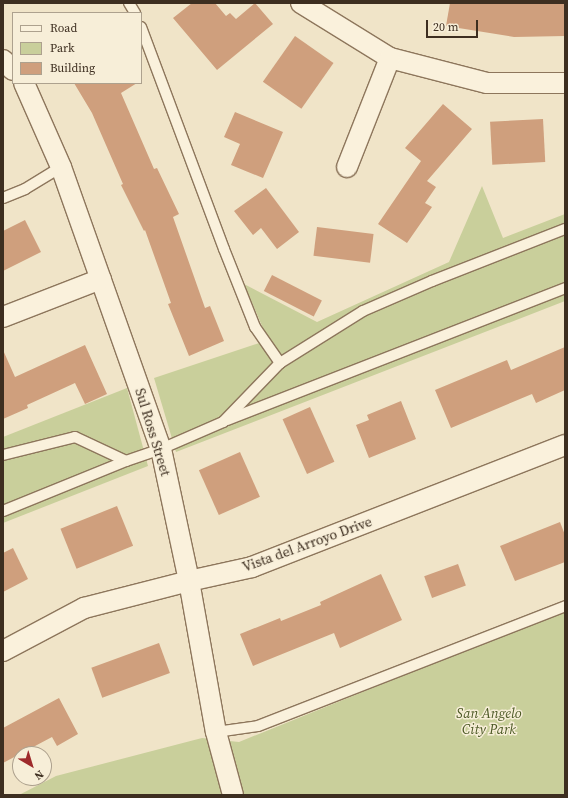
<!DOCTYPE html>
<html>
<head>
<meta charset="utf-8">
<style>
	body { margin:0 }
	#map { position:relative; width:568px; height:798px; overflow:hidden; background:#f0e4c8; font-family:"Source Serif 4",serif }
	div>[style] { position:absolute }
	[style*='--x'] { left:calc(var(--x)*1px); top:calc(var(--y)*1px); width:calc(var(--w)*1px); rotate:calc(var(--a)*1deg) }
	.green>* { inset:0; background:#c9cf9b }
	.building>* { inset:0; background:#cf9f7d; transform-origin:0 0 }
	.roads { filter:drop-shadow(1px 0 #8d765c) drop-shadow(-1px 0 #8d765c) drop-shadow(0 1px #8d765c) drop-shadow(0 -1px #8d765c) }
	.service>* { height:10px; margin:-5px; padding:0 5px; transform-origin:5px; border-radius:5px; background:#faf1dc }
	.minor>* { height:20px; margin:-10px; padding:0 10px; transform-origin:10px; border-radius:10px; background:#faf1dc }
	span { translate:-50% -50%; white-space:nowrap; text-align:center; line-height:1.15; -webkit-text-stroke:3px #f7eed8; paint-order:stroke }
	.street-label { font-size:14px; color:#3d2e20 }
	.park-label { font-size:14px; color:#4d5a26; font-style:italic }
	.frame { position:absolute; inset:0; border:4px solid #3d2e20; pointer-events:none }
	.legend { position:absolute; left:12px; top:12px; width:130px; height:72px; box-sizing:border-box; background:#f7eed8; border:1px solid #ada18e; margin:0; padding:5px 7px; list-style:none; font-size:12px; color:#3d2e20 }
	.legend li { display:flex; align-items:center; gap:8px; height:20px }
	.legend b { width:20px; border:1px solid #ada18e }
	.north { position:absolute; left:12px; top:746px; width:40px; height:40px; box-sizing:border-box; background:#f7eed8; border:1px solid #ada18e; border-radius:50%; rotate:142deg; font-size:11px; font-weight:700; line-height:16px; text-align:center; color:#3d2e20 }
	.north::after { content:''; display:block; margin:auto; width:14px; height:18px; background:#9e2a2b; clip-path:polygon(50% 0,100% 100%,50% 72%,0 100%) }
	.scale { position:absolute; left:426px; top:20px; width:52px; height:18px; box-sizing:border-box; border:2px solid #3d2e20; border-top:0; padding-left:5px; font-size:12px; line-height:14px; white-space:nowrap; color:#3d2e20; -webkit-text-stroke:3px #f7eed8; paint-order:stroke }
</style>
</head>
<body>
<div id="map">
	<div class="green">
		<i style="clip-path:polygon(482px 186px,503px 238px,565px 214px,565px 301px,176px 452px,154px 378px,268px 340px,244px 284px,317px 322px,449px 262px)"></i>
		<i style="clip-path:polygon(127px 388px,148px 466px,3px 523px,3px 437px)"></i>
		<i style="clip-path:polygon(565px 610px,565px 795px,19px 795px,56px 776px,202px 738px,239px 742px)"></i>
	</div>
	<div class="building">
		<i style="clip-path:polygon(192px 3px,215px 3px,226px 16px,230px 13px,236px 19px,255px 3px,273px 24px,217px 70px,173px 18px)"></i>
		<i style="clip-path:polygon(450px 3px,565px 3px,565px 36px,514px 37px,446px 26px)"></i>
		<i style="left:295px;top:36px;width:47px;height:56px;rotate:35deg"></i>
		<i style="clip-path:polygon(74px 83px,137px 83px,121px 93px,154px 169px,157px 168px,179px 214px,173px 217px,205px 308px,210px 306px,224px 341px,189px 356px,168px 304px,171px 303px,145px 230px,144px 231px,121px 185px,123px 184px,92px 113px)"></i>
		<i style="clip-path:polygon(443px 104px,472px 129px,427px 181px,436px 187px,425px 203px,432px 207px,407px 243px,378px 224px,421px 161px,405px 148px)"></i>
		<i style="clip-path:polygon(235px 112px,283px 132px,263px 178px,231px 165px,240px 144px,224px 137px)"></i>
		<i style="left:543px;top:119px;width:43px;height:53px;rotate:87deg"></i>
		<i style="clip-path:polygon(266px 188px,299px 232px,277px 249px,261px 228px,253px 235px,234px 211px)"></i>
		<i style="clip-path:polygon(25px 220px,41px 252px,3px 271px,3px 231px)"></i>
		<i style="left:317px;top:227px;width:57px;height:29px;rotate:7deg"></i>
		<i style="left:272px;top:275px;width:56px;height:18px;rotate:27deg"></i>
		<i style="clip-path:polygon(85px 345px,107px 394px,85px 404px,75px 383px,27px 405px,28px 408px,3px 419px,3px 350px,15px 377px)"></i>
		<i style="clip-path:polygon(565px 347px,565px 390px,536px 403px,532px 394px,451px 428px,435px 390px,507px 360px,511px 370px)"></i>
		<i style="clip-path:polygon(401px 401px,416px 439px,369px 458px,356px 425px,369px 420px,367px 415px)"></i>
		<i style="left:310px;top:407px;width:60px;height:30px;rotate:66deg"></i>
		<i style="left:240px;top:452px;width:49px;height:45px;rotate:66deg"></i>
		<i style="left:117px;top:506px;width:43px;height:61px;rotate:68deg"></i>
		<i style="clip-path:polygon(560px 522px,565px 535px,565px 562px,515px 581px,500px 546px)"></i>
		<i style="clip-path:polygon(13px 548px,28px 579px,3px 592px,3px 553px)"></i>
		<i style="left:458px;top:564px;width:23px;height:36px;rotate:70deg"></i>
		<i style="clip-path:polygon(381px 574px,402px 620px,340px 648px,334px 633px,253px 666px,240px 634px,280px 618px,281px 621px,321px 605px,320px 602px)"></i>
		<i style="left:159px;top:643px;width:32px;height:72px;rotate:70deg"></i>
		<i style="clip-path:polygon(59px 698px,78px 734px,57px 746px,52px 737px,3px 763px,3px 728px)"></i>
	</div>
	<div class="roads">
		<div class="service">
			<i style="--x:129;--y:3;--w:12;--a:59"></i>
			<i style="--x:141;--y:27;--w:237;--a:69.5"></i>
			<i style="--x:224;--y:249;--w:84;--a:68.3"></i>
			<i style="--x:255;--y:327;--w:44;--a:55.2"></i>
			<i style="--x:3;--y:198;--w:24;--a:-22"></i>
			<i style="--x:25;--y:189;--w:42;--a:-31.4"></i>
			<i style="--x:227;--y:420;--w:363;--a:-21.3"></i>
			<i style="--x:3;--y:455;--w:74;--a:-14"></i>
			<i style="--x:75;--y:437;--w:56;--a:25.2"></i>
			<i style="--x:126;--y:461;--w:37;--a:-19"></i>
			<i style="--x:161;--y:449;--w:68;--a:-23.5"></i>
			<i style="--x:223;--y:422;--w:82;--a:-46"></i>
			<i style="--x:280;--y:363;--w:98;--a:-32.1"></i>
			<i style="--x:363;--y:311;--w:75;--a:-23.5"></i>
			<i style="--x:432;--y:281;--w:143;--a:-21.4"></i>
			<i style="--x:3;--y:511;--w:133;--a:-22.1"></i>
			<i style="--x:216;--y:732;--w:42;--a:-8.1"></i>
			<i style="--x:258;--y:726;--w:330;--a:-21.3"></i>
		</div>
		<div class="minor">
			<i style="--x:301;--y:3;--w:105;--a:31.7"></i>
			<i style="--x:390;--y:58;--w:100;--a:14.5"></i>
			<i style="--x:487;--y:83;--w:78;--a:0"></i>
			<i style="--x:3;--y:60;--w:14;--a:45"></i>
			<i style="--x:24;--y:83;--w:92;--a:66.2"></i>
			<i style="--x:61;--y:167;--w:299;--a:70.5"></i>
			<i style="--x:161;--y:449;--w:135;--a:78"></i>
			<i style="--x:189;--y:581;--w:153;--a:79.9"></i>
			<i style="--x:216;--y:732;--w:65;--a:74.9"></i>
			<i style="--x:347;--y:167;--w:117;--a:-68.5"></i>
			<i style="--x:3;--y:317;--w:105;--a:-21.2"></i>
			<i style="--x:3;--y:651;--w:92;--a:-28"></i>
			<i style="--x:84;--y:608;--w:108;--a:-14.4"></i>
			<i style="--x:189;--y:581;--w:65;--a:-12.5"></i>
			<i style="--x:252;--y:567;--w:336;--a:-21.3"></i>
		</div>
	</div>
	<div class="street-label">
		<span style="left:153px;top:432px;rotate:73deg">Sul Ross Street</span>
		<span style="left:307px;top:544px;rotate:-20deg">Vista del Arroyo Drive</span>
	</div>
	<div class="park-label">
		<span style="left:489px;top:721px">San Angelo<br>City Park</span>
	</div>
	<div class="frame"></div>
	<ul class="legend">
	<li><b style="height:5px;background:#faf1dc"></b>Road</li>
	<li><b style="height:11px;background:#c9cf9b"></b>Park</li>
	<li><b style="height:11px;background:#cf9f7d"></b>Building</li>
	</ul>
	<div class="north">N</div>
	<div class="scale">20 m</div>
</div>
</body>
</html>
